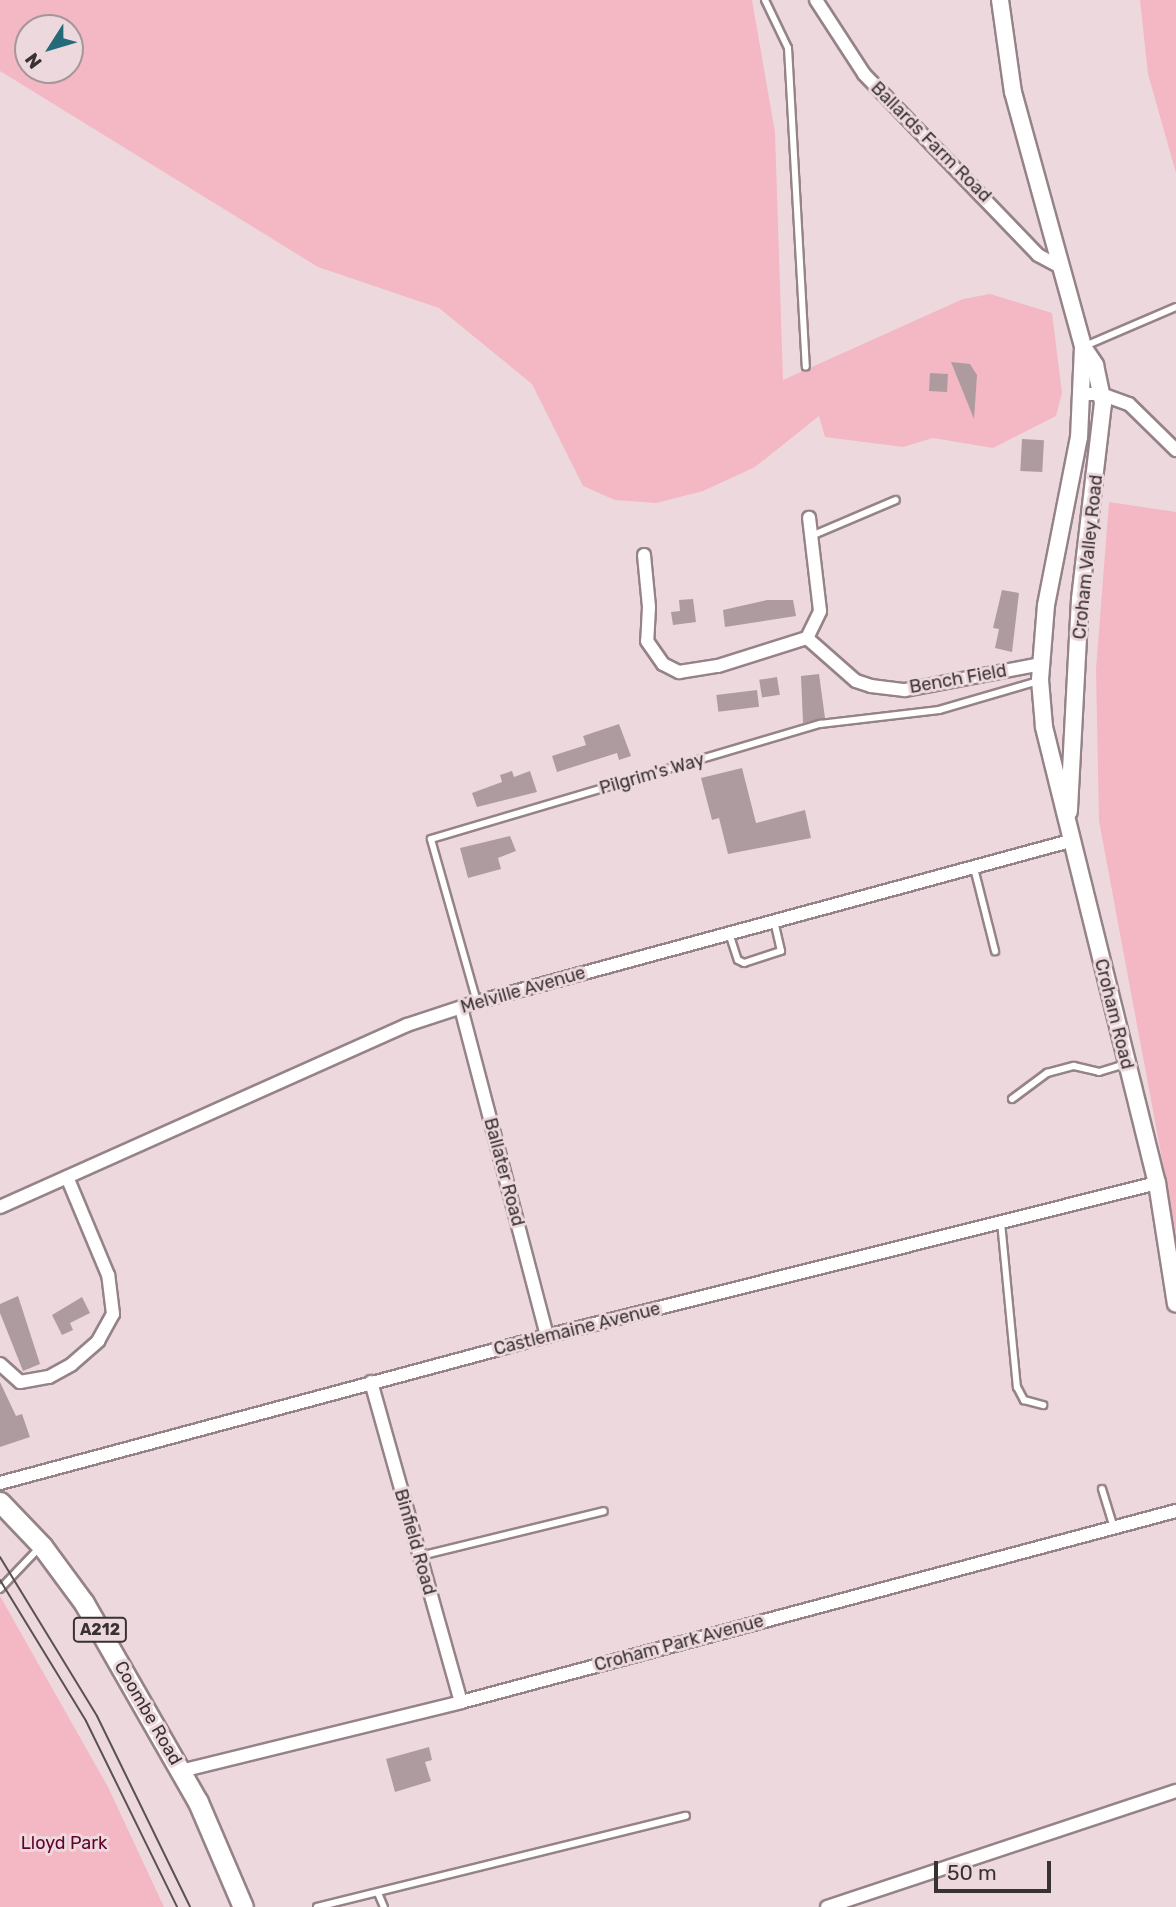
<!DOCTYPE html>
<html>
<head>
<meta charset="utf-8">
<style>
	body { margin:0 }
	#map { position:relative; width:1176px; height:1907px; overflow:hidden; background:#edd9dd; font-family:Rubik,sans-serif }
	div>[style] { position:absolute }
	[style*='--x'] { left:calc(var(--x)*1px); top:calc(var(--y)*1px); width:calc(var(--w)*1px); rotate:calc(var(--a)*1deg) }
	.green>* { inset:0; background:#f4b7c4 }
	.building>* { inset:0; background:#ae9b9f; transform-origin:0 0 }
	.roads { filter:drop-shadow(2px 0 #958387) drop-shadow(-2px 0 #958387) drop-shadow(0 2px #958387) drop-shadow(0 -2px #958387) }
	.service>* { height:6px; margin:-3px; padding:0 3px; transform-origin:3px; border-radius:3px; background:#fff }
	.minor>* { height:12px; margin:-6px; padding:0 6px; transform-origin:6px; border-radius:6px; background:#fff }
	.tertiary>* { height:16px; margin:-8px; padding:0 8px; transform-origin:8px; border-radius:8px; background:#fff }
	.primary>* { height:19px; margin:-9.5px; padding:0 9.5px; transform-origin:9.5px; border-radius:9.5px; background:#fff }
	.tram>* { height:2px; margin:-1px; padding:0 1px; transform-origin:1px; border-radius:1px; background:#5a5152 }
	span { translate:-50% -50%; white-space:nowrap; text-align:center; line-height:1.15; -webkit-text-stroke:6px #edd9dd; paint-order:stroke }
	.shield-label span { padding:2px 5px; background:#edd9dd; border:2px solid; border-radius:5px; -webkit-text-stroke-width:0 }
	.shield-label { font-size:16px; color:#393233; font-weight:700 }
	.street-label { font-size:18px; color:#393233 }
	.park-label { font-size:18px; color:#60032b }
	.north { position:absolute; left:14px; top:14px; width:70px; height:70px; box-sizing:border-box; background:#edd9dd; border:2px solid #a59699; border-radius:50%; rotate:233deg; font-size:19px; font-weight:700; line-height:28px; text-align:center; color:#393233 }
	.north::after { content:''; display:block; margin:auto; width:24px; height:32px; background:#246a79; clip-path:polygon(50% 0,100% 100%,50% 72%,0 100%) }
	.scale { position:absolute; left:934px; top:1861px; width:117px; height:32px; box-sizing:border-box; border:4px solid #393233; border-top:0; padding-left:9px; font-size:21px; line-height:24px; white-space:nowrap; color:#393233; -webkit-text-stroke:5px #edd9dd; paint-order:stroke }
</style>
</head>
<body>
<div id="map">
	<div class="green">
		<i style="clip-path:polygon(evenodd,0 0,752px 0,775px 132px,783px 380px,963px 299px,990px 294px,1052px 313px,1062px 393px,1056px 416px,993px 448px,933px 438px,903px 447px,825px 437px,819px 416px,755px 467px,703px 491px,656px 503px,615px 500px,583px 486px,532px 384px,439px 308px,318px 267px,0 71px,0 0,28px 28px,70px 28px,70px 70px,28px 70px,28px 28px)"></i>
		<i style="clip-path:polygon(1140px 0,1176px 0,1176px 173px,1148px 74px)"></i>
		<i style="clip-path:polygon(1109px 502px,1176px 512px,1176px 1234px,1099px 821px,1096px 669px)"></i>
		<i style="clip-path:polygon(0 1596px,108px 1787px,164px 1907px,0 1907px)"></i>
	</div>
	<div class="building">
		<i style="clip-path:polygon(951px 362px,970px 364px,977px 375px,974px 419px)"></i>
		<i style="left:930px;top:373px;width:18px;height:18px;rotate:3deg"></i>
		<i style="left:1022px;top:439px;width:22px;height:32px;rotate:3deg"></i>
		<i style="clip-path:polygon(1002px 590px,1019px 593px,1012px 652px,995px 648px,999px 629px,993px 628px)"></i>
		<i style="clip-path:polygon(693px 599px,696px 622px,673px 625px,671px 612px,680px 611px,679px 600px)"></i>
		<i style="clip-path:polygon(767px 600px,793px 600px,796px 616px,725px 627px,723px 610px)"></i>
		<i style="clip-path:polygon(819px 674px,825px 718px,803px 723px,801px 676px)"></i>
		<i style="left:777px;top:677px;width:18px;height:18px;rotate:81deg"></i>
		<i style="left:757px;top:690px;width:17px;height:41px;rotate:83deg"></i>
		<i style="clip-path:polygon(619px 724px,631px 756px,619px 760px,617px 753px,557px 772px,552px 756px,586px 745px,583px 736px)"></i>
		<i style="clip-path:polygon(742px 768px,756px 823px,805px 810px,811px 838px,728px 854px,719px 818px,712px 820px,701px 778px)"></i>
		<i style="clip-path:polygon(512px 771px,514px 777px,530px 771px,537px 792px,477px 807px,472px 793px,502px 782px,500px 775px)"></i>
		<i style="clip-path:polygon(510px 836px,516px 851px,498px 858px,501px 869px,468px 878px,460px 848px)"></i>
		<i style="clip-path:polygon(18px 1296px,40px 1364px,23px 1371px,0 1313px,0 1304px)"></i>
		<i style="clip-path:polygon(82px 1297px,90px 1313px,70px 1323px,73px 1330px,62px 1335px,52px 1315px)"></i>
		<i style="clip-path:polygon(0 1382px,16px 1416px,22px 1414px,30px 1437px,0 1447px)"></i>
		<i style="clip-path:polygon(429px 1747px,432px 1760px,425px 1762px,431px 1781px,395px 1792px,386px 1759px)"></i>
	</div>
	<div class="roads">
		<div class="service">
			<i style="--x:765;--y:0;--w:53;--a:64.4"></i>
			<i style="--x:788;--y:48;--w:319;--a:86.8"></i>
			<i style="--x:1085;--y:346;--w:99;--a:-23.2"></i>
			<i style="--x:811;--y:536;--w:92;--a:-23"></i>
			<i style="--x:974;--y:868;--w:86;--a:75.8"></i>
			<i style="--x:729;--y:933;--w:28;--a:72"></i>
			<i style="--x:738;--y:960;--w:7;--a:27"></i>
			<i style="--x:744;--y:963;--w:39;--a:-18"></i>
			<i style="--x:781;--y:951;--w:31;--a:-103"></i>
			<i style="--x:477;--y:1002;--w:169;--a:-105.8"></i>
			<i style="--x:431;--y:839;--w:406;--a:-16.5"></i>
			<i style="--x:820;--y:724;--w:120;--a:-6.7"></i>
			<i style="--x:939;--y:710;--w:103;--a:-16.3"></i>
			<i style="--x:1012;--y:1099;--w:44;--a:-36.6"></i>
			<i style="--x:1047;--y:1073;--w:28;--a:-15"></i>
			<i style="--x:1074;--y:1066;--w:26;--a:13"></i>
			<i style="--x:1099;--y:1072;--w:27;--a:-17"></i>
			<i style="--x:1001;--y:1222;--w:166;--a:84.5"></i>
			<i style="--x:1017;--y:1387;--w:15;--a:62"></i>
			<i style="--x:1024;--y:1400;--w:20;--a:15"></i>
			<i style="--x:1102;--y:1489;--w:41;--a:72.9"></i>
			<i style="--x:420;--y:1556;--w:189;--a:-13.7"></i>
			<i style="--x:0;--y:1589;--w:57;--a:-46.4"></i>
			<i style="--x:378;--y:1893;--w:15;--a:67"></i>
			<i style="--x:317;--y:1907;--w:380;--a:-13.9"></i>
		</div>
		<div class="minor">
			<i style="--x:816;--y:0;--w:88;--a:57"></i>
			<i style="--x:864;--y:74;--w:251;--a:46.1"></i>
			<i style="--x:1038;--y:255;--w:27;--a:28"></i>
			<i style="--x:1081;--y:394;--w:20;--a:0"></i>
			<i style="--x:1101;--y:394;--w:30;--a:20"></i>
			<i style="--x:1129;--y:404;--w:66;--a:44.4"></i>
			<i style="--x:644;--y:555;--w:52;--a:84.5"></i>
			<i style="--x:649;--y:607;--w:34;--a:93"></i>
			<i style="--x:647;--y:641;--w:28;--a:55"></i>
			<i style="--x:663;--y:664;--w:18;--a:27"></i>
			<i style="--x:679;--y:672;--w:39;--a:-9"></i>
			<i style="--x:718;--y:666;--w:93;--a:-17.5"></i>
			<i style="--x:807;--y:638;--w:65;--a:41.3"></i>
			<i style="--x:856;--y:681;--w:16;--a:18"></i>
			<i style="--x:871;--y:686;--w:34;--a:7"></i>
			<i style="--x:905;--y:690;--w:138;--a:-10.8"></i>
			<i style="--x:807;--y:638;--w:30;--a:-64"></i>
			<i style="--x:820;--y:611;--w:94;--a:-96.7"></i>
			<i style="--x:461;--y:1008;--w:339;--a:75.3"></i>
			<i style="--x:0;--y:1207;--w:446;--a:-24.1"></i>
			<i style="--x:407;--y:1025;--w:74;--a:-18.2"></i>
			<i style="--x:477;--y:1002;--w:614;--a:-15.19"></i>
			<i style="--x:0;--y:1364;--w:27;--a:42"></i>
			<i style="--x:20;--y:1382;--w:29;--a:-10"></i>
			<i style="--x:49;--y:1377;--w:26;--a:-29"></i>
			<i style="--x:72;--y:1364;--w:35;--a:-41"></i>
			<i style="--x:98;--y:1341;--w:31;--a:-61"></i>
			<i style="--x:113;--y:1314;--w:39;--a:-97"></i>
			<i style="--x:108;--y:1275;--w:106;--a:-112.7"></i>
			<i style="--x:371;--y:1382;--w:332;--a:74.3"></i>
			<i style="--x:0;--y:1483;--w:566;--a:-15.04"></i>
			<i style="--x:547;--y:1336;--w:629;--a:-14.08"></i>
			<i style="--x:181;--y:1771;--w:288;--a:-13.8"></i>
			<i style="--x:461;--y:1702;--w:740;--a:-14.96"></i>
			<i style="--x:827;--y:1907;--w:368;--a:-18.4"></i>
		</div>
		<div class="tertiary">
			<i style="--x:1000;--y:0;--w:93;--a:82"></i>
			<i style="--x:1013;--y:92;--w:264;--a:74.6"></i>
			<i style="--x:1083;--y:347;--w:22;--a:56"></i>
			<i style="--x:1095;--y:365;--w:39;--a:78"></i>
			<i style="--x:1103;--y:403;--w:197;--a:96.7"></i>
			<i style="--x:1080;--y:599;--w:213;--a:93"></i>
			<i style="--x:1083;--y:347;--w:90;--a:92.5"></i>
			<i style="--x:1079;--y:437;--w:171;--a:101.1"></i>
			<i style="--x:1046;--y:605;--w:75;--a:94.6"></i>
			<i style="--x:1040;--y:680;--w:47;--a:85.1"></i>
			<i style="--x:1044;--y:727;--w:470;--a:76.1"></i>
			<i style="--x:1157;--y:1183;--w:122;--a:81.1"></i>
		</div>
		<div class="primary">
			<i style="--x:0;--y:1502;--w:61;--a:46.3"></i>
			<i style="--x:42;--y:1546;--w:71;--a:53.6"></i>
			<i style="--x:84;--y:1603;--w:229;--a:60.2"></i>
			<i style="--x:198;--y:1802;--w:114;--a:66.8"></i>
		</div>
	</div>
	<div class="tram">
		<i style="--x:0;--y:1557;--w:186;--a:58.6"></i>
		<i style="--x:97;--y:1716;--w:212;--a:64"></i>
		<i style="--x:0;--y:1580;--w:165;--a:58.6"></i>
		<i style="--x:86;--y:1721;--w:207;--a:63.9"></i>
	</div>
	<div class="shield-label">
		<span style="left:100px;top:1630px">A212</span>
	</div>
	<div class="street-label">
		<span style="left:931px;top:142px;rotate:45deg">Ballards Farm Road</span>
		<span style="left:1088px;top:557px;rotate:-84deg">Croham Valley Road</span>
		<span style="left:958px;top:679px;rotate:-10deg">Bench Field</span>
		<span style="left:652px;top:774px;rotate:-16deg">Pilgrim's Way</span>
		<span style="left:523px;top:990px;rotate:-16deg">Melville Avenue</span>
		<span style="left:1114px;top:1014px;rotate:76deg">Croham Road</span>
		<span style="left:504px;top:1172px;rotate:75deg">Ballater Road</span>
		<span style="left:577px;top:1329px;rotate:-14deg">Castlemaine Avenue</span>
		<span style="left:415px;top:1542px;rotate:74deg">Binfield Road</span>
		<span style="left:679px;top:1643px;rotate:-15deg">Croham Park Avenue</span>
		<span style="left:148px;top:1713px;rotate:60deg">Coombe Road</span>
	</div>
	<div class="park-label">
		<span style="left:64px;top:1843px">Lloyd Park</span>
	</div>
	<div class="north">N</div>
	<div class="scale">50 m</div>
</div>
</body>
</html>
